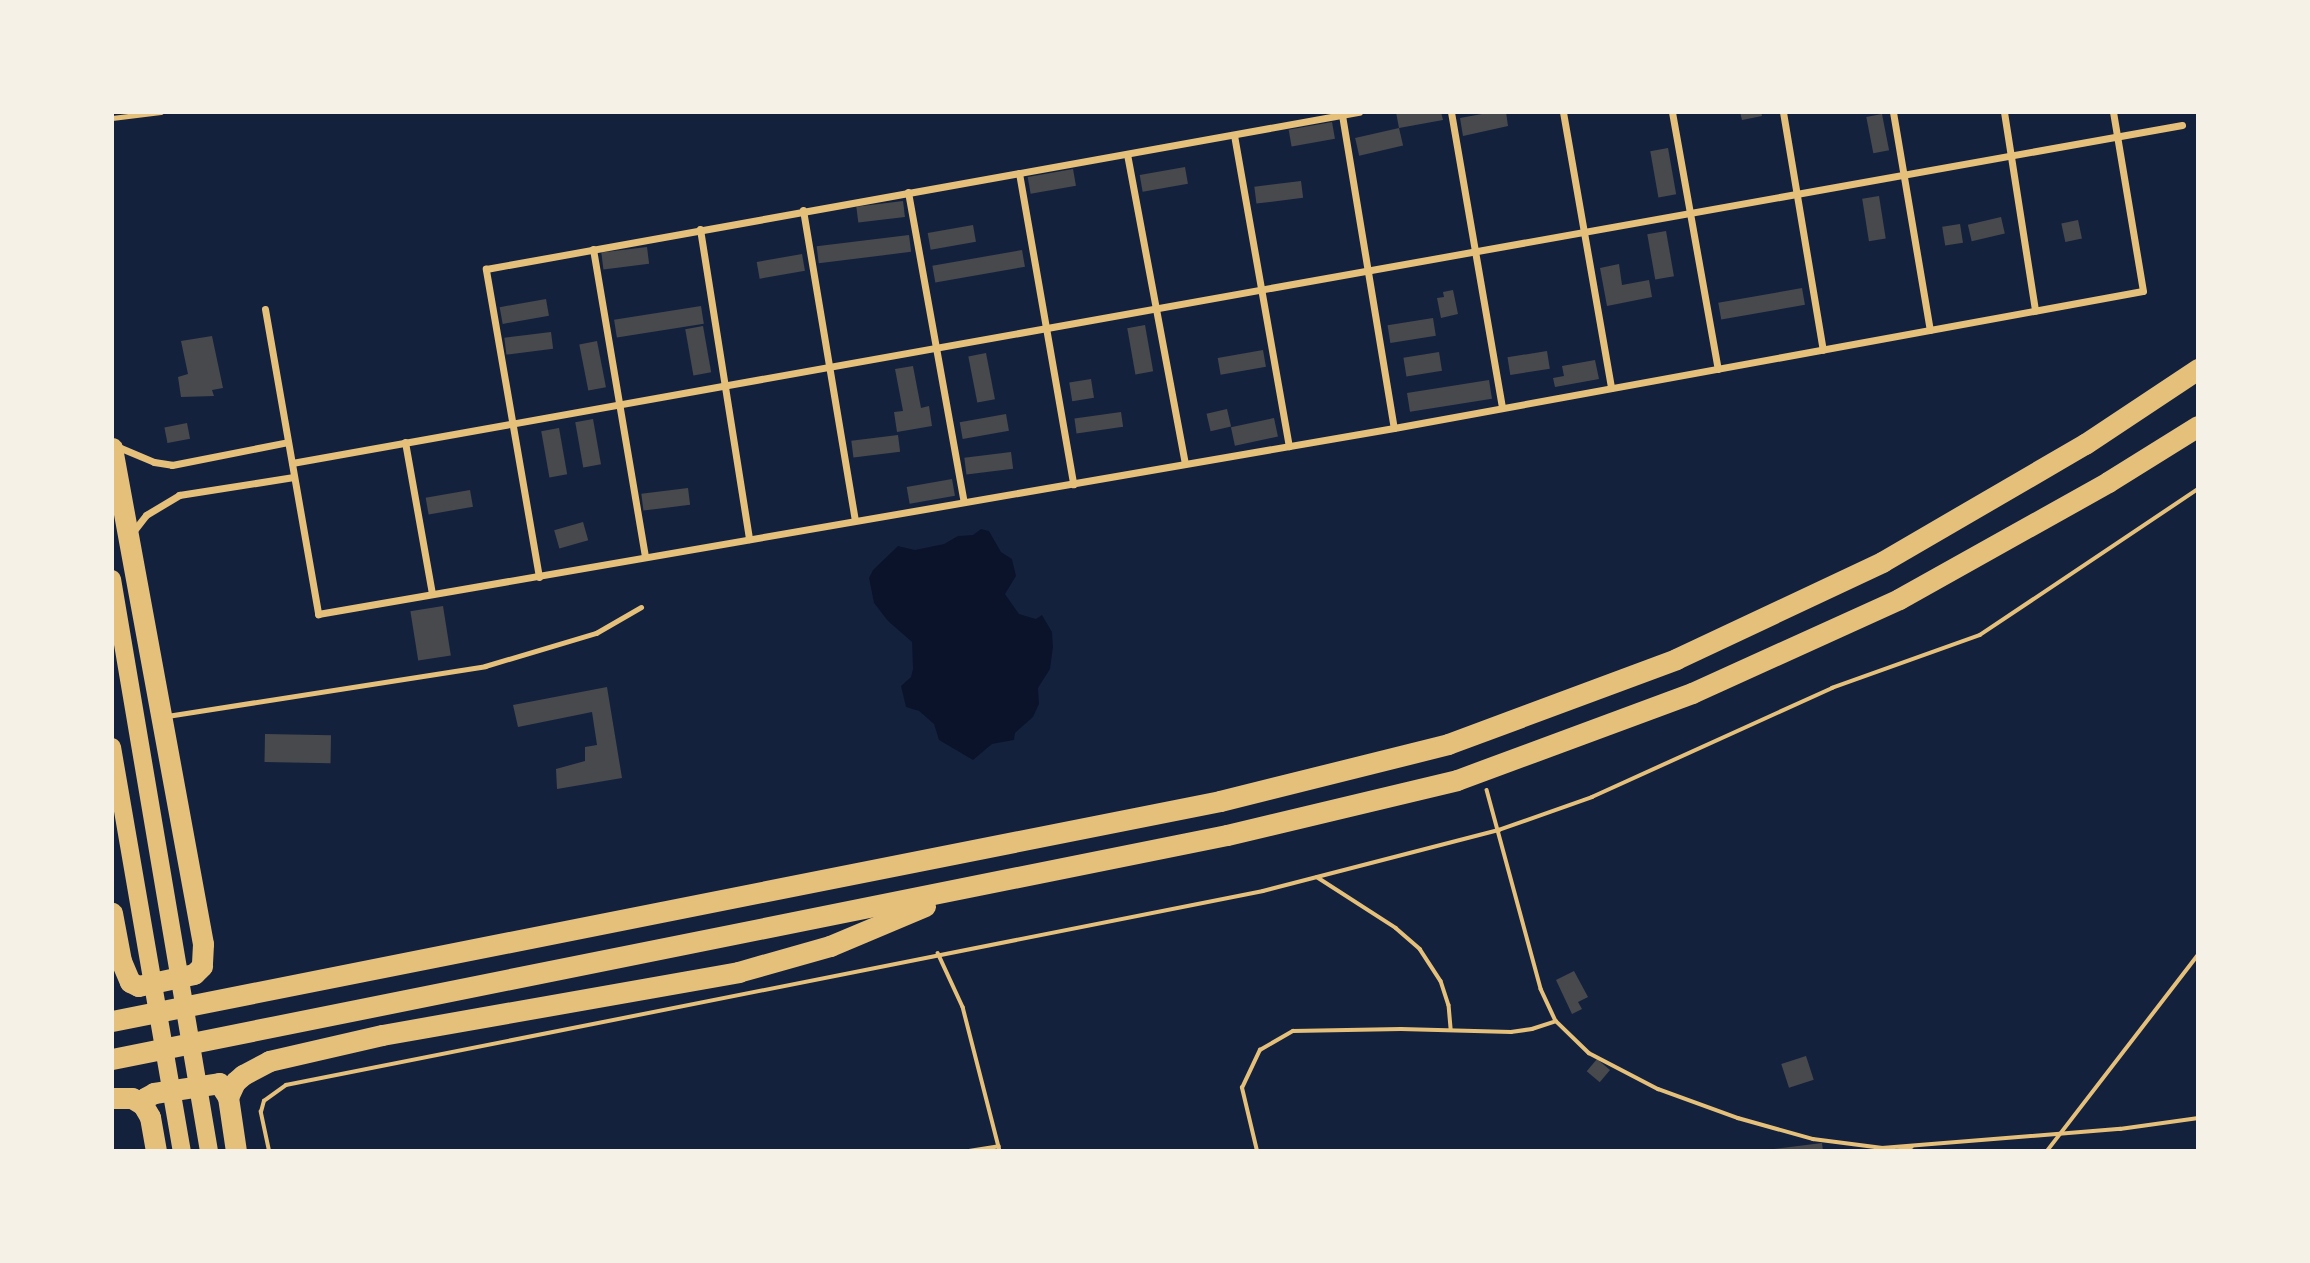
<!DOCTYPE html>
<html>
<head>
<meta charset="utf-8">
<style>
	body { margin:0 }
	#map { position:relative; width:2310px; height:1263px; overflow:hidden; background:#14213d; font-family:Ubuntu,sans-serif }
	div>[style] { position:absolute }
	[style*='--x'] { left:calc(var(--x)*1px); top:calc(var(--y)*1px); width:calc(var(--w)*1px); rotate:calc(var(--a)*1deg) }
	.water>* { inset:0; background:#0b132b }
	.building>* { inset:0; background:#48494c; transform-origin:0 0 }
	.path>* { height:3.5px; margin:-1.75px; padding:0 1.75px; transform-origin:1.75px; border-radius:1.75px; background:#e5c07b }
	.service>* { height:5px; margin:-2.5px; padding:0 2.5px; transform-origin:2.5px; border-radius:2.5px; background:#e5c07b }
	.minor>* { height:7px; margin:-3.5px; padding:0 3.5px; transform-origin:3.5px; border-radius:3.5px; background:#e5c07b }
	.primary>* { height:18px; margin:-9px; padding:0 9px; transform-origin:9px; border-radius:9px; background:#e5c07b }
	.motorway>* { height:21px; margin:-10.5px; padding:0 10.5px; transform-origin:10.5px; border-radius:10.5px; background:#e5c07b }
	span { translate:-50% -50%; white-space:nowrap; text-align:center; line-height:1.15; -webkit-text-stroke:7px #f6f1e7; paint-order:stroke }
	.frame { position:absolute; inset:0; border:114px solid #f6f1e7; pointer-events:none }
</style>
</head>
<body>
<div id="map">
	<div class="water">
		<i style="clip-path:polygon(981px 529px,989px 531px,1001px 552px,1012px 559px,1016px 576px,1005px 594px,1019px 614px,1036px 619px,1042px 615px,1052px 632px,1053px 647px,1050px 669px,1038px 688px,1039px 704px,1033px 717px,1015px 733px,1014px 740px,992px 744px,973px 760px,939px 740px,934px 724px,919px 711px,906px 707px,901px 686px,911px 677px,913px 669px,912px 642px,888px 621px,874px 603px,869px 578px,873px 570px,898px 546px,915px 550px,944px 544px,958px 536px,973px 535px)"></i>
	</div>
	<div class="building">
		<i style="clip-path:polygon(1396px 112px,1441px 112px,1443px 120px,1399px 128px)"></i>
		<i style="clip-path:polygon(1493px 112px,1506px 112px,1508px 126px,1463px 136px,1460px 118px)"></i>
		<i style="clip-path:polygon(1740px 112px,1761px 112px,1762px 116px,1742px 120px)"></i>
		<i style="left:1882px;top:114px;width:37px;height:16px;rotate:79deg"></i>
		<i style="left:1332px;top:122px;width:17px;height:44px;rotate:80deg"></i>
		<i style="left:1399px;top:128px;width:18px;height:45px;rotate:77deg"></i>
		<i style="left:1668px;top:148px;width:47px;height:18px;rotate:80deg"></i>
		<i style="left:1185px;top:167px;width:17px;height:46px;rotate:80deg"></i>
		<i style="left:1073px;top:169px;width:17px;height:46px;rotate:80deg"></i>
		<i style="left:1301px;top:181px;width:17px;height:47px;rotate:83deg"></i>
		<i style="left:1879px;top:196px;width:43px;height:17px;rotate:81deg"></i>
		<i style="left:903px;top:201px;width:16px;height:47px;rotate:83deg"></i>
		<i style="left:2001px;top:217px;width:17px;height:34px;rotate:77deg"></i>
		<i style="left:2078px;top:220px;width:19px;height:17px;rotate:78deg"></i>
		<i style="left:1960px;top:224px;width:19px;height:18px;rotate:81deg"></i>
		<i style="left:973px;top:225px;width:17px;height:46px;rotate:80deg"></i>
		<i style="left:1666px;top:231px;width:46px;height:19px;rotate:80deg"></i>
		<i style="left:909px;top:235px;width:17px;height:93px;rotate:83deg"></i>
		<i style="left:647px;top:247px;width:17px;height:46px;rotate:83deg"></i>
		<i style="left:1022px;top:250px;width:17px;height:91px;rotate:80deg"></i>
		<i style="left:802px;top:254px;width:17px;height:46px;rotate:80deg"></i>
		<i style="clip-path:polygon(1619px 264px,1622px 285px,1649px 280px,1652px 297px,1607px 306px,1600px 268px)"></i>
		<i style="left:1802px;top:288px;width:17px;height:85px;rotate:80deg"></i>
		<i style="clip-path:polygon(1453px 290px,1458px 314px,1441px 318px,1437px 298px,1444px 297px,1443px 292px)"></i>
		<i style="left:546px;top:299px;width:17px;height:47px;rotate:80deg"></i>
		<i style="left:701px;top:306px;width:18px;height:88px;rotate:81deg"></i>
		<i style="left:1433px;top:318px;width:18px;height:46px;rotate:81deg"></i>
		<i style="left:1145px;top:325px;width:47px;height:18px;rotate:80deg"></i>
		<i style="left:703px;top:326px;width:47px;height:18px;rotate:80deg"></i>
		<i style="left:551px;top:332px;width:17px;height:47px;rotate:83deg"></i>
		<i style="clip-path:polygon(212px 336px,223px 388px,212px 390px,214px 396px,181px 397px,178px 377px,188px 374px,181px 341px)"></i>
		<i style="left:597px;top:341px;width:47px;height:18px;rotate:79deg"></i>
		<i style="left:1263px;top:350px;width:17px;height:46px;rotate:80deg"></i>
		<i style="left:1547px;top:351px;width:18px;height:40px;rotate:81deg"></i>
		<i style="left:1439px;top:352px;width:19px;height:36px;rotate:81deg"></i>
		<i style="left:986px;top:353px;width:47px;height:18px;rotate:79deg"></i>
		<i style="clip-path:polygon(1595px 360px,1599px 379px,1555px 387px,1553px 378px,1564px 376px,1562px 366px)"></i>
		<i style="clip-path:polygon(913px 366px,921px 408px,929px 406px,932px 426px,897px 432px,894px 412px,903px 411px,895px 369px)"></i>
		<i style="left:1091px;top:379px;width:19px;height:22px;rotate:81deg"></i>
		<i style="left:1489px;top:380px;width:19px;height:83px;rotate:81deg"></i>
		<i style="left:1227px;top:409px;width:18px;height:21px;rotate:77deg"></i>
		<i style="left:1121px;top:412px;width:15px;height:47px;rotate:82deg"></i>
		<i style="left:1006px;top:414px;width:17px;height:47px;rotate:80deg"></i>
		<i style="left:1274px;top:418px;width:19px;height:44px;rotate:78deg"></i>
		<i style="left:593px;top:419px;width:46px;height:18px;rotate:80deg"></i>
		<i style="left:187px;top:423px;width:16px;height:23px;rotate:79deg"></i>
		<i style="left:559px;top:428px;width:47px;height:18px;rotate:80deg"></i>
		<i style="left:898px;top:435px;width:17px;height:47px;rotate:83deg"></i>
		<i style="left:1011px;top:452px;width:17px;height:47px;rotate:83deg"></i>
		<i style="left:952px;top:479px;width:17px;height:46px;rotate:80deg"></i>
		<i style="left:688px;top:488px;width:17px;height:47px;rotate:83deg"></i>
		<i style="left:470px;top:490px;width:17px;height:45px;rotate:80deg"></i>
		<i style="left:583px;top:522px;width:19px;height:30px;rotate:74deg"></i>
		<i style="left:443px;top:606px;width:50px;height:33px;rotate:81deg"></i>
		<i style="clip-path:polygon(607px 687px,622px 778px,557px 789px,556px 769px,585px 761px,585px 747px,597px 745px,592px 712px,518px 727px,513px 705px)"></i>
		<i style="left:265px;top:734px;width:66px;height:28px;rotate:1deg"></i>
		<i style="clip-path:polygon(1574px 971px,1588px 997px,1578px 1002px,1582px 1009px,1572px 1014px,1556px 980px)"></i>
		<i style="left:1806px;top:1056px;width:25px;height:26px;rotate:72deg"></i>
		<i style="left:1597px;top:1059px;width:17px;height:16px;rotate:40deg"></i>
		<i style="clip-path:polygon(1822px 1143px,1823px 1151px,1774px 1151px,1774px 1149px)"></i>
	</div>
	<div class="path">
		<i style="--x:1487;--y:790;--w:206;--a:74.8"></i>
		<i style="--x:1541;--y:989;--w:35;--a:65"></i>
		<i style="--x:1556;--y:1021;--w:46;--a:44.1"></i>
		<i style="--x:1589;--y:1053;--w:78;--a:27.6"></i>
		<i style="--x:1658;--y:1089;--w:85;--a:19.9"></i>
		<i style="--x:1738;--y:1118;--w:78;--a:15.6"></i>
		<i style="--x:1813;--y:1139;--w:70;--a:7.4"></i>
		<i style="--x:1882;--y:1148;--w:239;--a:-4.6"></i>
		<i style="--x:2120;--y:1129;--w:79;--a:-8"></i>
		<i style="--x:1317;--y:877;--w:94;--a:32.8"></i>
		<i style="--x:1396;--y:928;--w:32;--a:41"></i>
		<i style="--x:1420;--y:949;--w:38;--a:57"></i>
		<i style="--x:1441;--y:981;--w:25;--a:72"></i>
		<i style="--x:1449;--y:1005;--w:25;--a:85"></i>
		<i style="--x:938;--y:953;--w:60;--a:65.2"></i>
		<i style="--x:963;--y:1007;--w:149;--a:75.6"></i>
		<i style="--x:269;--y:1151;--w:40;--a:-102"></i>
		<i style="--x:261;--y:1112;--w:11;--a:-75"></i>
		<i style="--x:264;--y:1101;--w:27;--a:-36"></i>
		<i style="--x:286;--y:1085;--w:996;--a:-11.23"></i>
		<i style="--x:1263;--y:891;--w:244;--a:-14.5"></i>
		<i style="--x:1499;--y:830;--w:99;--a:-19.5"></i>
		<i style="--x:1592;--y:797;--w:264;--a:-24.4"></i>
		<i style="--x:1832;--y:688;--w:157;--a:-19.7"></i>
		<i style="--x:1980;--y:635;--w:262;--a:-33.8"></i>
		<i style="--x:969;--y:1151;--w:30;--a:-9"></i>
		<i style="--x:1257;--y:1151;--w:65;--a:-103.4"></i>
		<i style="--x:1242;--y:1088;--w:42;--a:-64.7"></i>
		<i style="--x:1260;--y:1050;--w:38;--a:-30"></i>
		<i style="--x:1293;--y:1031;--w:108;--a:-1.1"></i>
		<i style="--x:1401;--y:1029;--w:110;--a:1.6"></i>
		<i style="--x:1511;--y:1032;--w:21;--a:-8"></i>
		<i style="--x:1532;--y:1029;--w:25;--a:-18"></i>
		<i style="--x:1896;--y:1151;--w:16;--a:-15"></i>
		<i style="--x:2047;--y:1151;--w:247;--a:-52.4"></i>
	</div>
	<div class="service">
		<i style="--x:112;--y:118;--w:49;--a:-7"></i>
		<i style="--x:167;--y:716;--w:322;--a:-8.9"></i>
		<i style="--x:485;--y:666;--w:116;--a:-16.6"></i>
		<i style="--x:596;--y:633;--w:52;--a:-30"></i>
	</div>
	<div class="minor">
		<i style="--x:1451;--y:112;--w:300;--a:80.2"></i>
		<i style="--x:1563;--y:112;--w:280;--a:80.1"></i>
		<i style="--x:1672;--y:112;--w:261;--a:79.9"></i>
		<i style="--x:1783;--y:112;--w:241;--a:80.5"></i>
		<i style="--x:1893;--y:112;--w:221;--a:80.4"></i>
		<i style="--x:2004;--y:112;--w:201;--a:81.1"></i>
		<i style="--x:1342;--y:115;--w:317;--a:80.6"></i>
		<i style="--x:1234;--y:135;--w:316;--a:80"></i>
		<i style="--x:1127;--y:154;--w:315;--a:79.4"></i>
		<i style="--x:1019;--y:173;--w:316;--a:80.1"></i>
		<i style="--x:908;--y:192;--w:315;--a:79.8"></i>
		<i style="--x:803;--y:210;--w:314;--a:80.5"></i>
		<i style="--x:700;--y:229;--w:314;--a:81"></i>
		<i style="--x:593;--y:249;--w:312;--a:80.4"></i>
		<i style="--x:265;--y:309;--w:310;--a:80.1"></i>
		<i style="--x:318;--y:614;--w:1092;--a:-9.81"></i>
		<i style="--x:1394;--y:428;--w:761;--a:-10.37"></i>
		<i style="--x:2143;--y:291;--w:181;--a:-99.5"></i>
		<i style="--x:405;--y:442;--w:154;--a:79.9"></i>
		<i style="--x:116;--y:446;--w:41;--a:22.8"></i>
		<i style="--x:154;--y:462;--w:18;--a:9"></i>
		<i style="--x:172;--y:465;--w:118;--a:-11.2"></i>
		<i style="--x:292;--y:463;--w:1920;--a:-10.14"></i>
		<i style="--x:132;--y:533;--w:23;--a:-52"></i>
		<i style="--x:146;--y:515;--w:39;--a:-31"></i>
		<i style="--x:179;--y:495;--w:116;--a:-8.9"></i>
		<i style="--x:539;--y:577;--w:313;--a:-99.8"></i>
		<i style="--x:486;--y:269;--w:887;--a:-10.2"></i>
	</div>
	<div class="primary">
		<i style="--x:112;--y:579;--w:580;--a:80.38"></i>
		<i style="--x:112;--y:747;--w:410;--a:80.2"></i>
	</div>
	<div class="motorway">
		<i style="--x:112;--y:448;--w:504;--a:79.6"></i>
		<i style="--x:203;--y:944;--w:22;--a:93"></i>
		<i style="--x:202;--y:966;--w:11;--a:135"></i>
		<i style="--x:194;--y:974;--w:57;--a:167.9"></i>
		<i style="--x:138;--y:986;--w:9;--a:-153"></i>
		<i style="--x:130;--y:982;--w:23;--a:-113"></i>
		<i style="--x:121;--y:961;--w:49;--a:-100.6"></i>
		<i style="--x:112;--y:1021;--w:1130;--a:-11.23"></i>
		<i style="--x:1220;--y:801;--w:235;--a:-14"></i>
		<i style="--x:1448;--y:744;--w:243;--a:-20.4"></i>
		<i style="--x:1676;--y:659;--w:228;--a:-25.2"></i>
		<i style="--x:1882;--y:562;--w:235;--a:-30.2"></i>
		<i style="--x:2085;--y:444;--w:136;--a:-33.6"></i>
		<i style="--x:112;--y:1059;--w:1137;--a:-11.36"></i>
		<i style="--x:1227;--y:835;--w:236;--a:-13.4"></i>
		<i style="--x:1457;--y:780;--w:251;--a:-20.3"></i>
		<i style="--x:1692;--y:693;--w:227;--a:-24.4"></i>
		<i style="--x:1899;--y:599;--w:240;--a:-29.2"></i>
		<i style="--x:2108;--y:482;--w:106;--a:-31.9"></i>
		<i style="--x:228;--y:1097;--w:17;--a:-65"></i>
		<i style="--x:235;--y:1082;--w:11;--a:-41"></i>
		<i style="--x:243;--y:1075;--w:30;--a:-28"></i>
		<i style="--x:269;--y:1061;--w:116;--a:-13"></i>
		<i style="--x:382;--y:1035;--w:362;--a:-10"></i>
		<i style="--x:738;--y:972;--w:96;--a:-15.8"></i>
		<i style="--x:830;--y:946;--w:103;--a:-22.8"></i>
		<i style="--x:112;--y:1098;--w:20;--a:0"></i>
		<i style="--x:132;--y:1098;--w:13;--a:32"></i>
		<i style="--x:143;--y:1105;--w:14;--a:60"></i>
		<i style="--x:150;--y:1117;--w:35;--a:80"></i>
		<i style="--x:143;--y:1105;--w:7;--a:-74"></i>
		<i style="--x:145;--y:1098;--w:10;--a:-29"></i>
		<i style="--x:154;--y:1093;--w:66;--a:-8.7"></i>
		<i style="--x:219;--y:1083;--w:17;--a:57"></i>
		<i style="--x:228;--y:1097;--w:55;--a:81.6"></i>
	</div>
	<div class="frame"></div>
</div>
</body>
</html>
